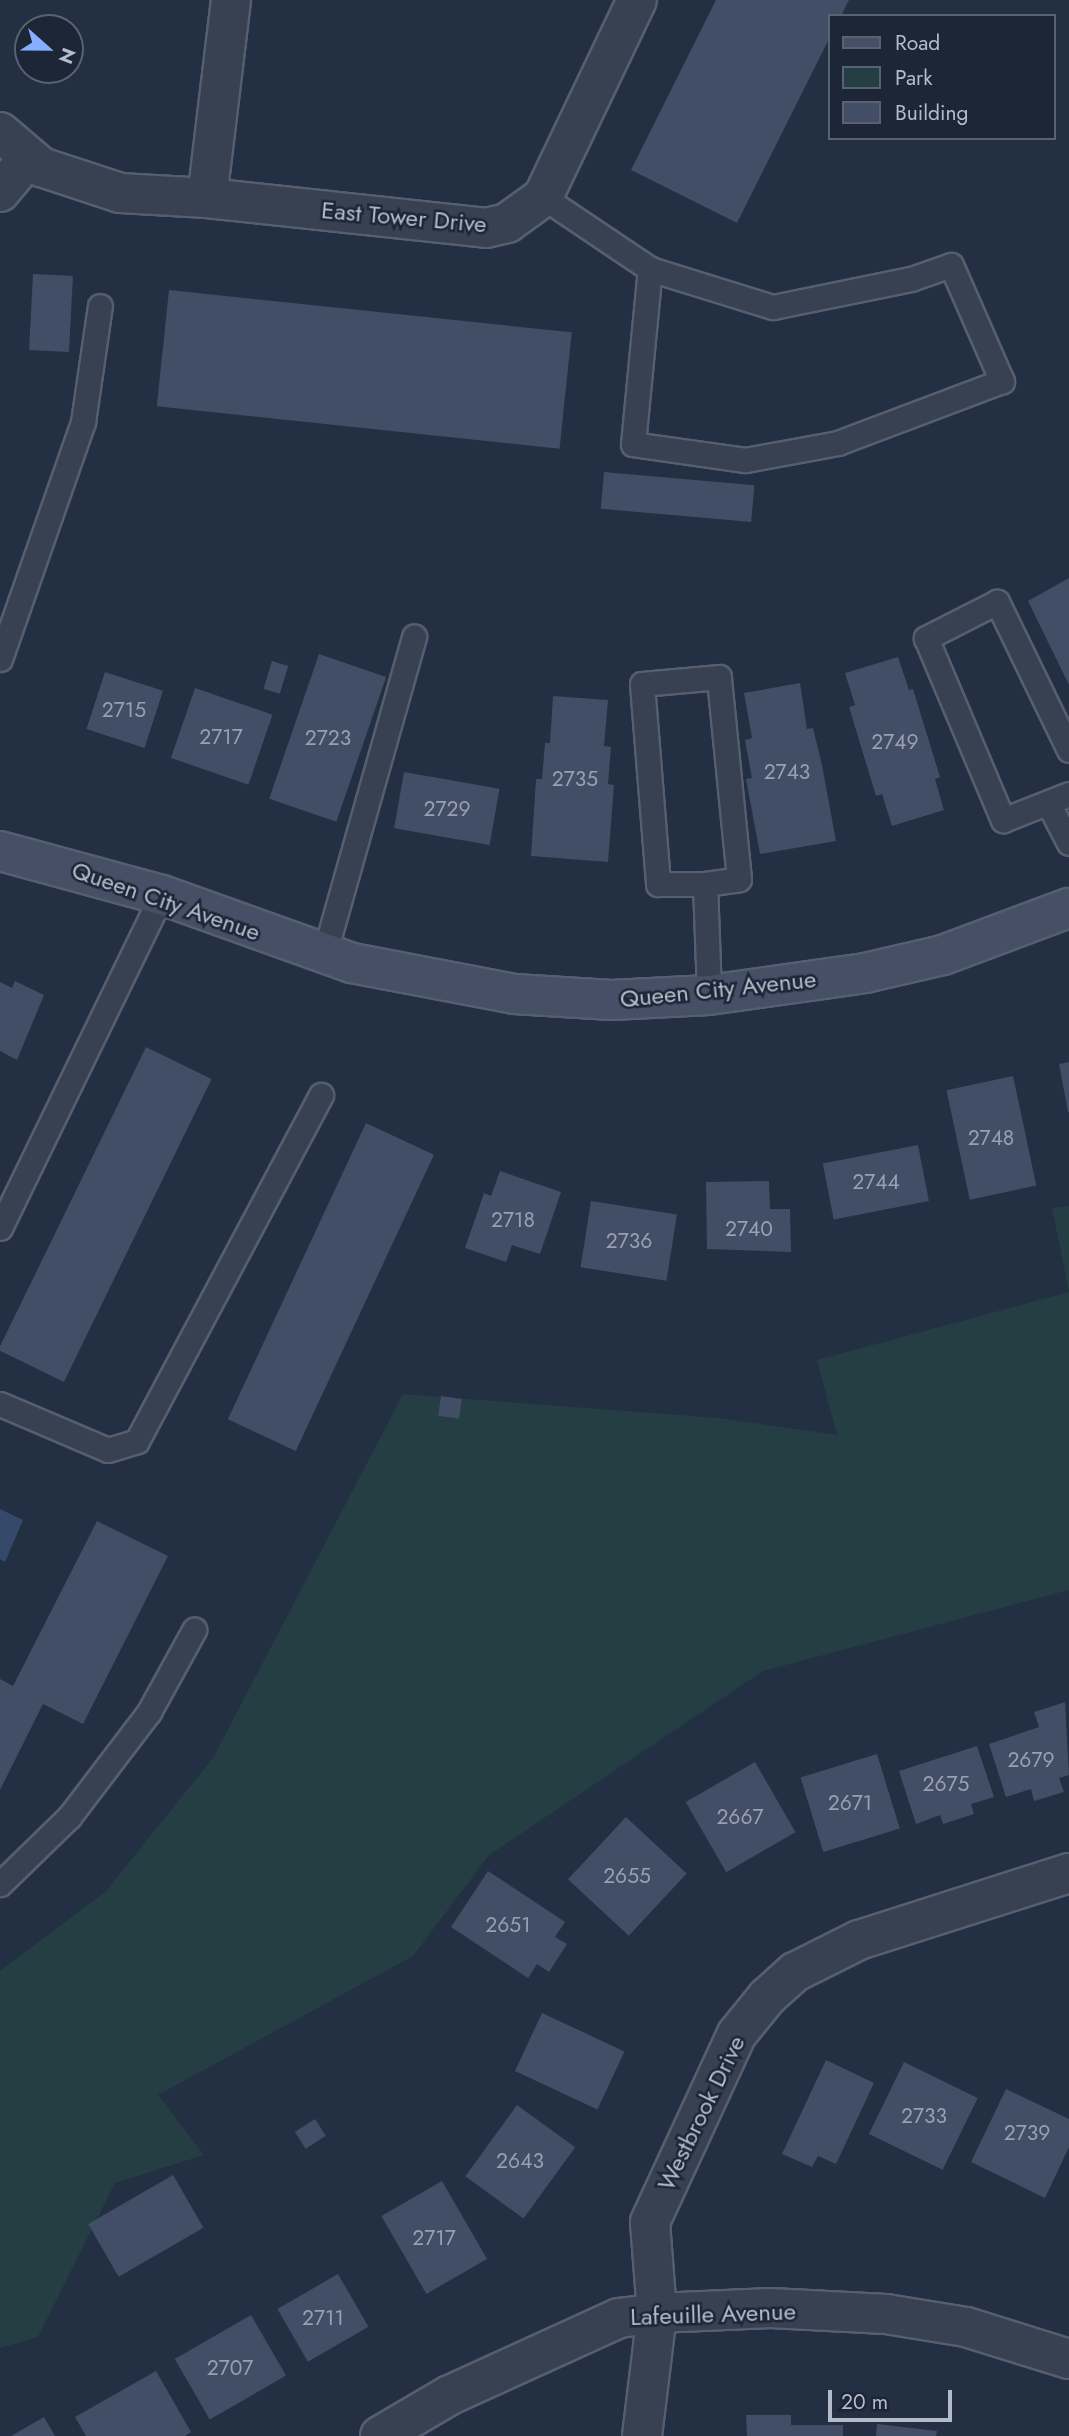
<!DOCTYPE html>
<html>
<head>
<meta charset="utf-8">
<style>
	body { margin:0 }
	#map { position:relative; width:1069px; height:2436px; overflow:hidden; background:#232f42; font-family:Jost,sans-serif }
	div>[style] { position:absolute }
	[style*='--x'] { left:calc(var(--x)*1px); top:calc(var(--y)*1px); width:calc(var(--w)*1px); rotate:calc(var(--a)*1deg) }
	.green>* { inset:0; background:#253e43 }
	.water>* { inset:0; background:#35496a }
	.building>* { inset:0; background:#424e65; transform-origin:0 0 }
	.roads { filter:drop-shadow(2px 0 #555f6f) drop-shadow(-2px 0 #555f6f) drop-shadow(0 2px #555f6f) drop-shadow(0 -2px #555f6f) }
	.service>* { height:23px; margin:-11.5px; padding:0 11.5px; transform-origin:11.5px; border-radius:11.5px; background:#374152 }
	.minor>* { height:38px; margin:-19px; padding:0 19px; transform-origin:19px; border-radius:19px; background:#374152 }
	.secondary>* { height:38px; margin:-19px; padding:0 19px; transform-origin:19px; border-radius:19px; background:#454f65 }
	span { translate:-50% -50%; white-space:nowrap; text-align:center; line-height:1.15; -webkit-text-stroke:5px #1c2637; paint-order:stroke }
	.number-label { font-size:21px; color:#98a0b2 }
	.number-label span { -webkit-text-stroke-width:0 }
	.street-label { font-size:24px; color:#b4bccc }
	.legend { position:absolute; left:828px; top:14px; width:228px; height:126px; box-sizing:border-box; background:#1c2637; border:2px solid #596273; margin:0; padding:9px 12px; list-style:none; font-size:21px; color:#b4bccc }
	.legend li { display:flex; align-items:center; gap:14px; height:35px }
	.legend b { width:35px; border:2px solid #596273 }
	.north { position:absolute; left:14px; top:14px; width:70px; height:70px; box-sizing:border-box; background:#1c2637; border:2px solid #596273; border-radius:50%; rotate:111deg; font-size:19px; font-weight:700; line-height:28px; text-align:center; color:#b4bccc }
	.north::after { content:''; display:block; margin:auto; width:24px; height:32px; background:#86afff; clip-path:polygon(50% 0,100% 100%,50% 72%,0 100%) }
	.scale { position:absolute; left:828px; top:2390px; width:124px; height:32px; box-sizing:border-box; border:4px solid #b4bccc; border-top:0; padding-left:9px; font-size:21px; line-height:24px; white-space:nowrap; color:#b4bccc; -webkit-text-stroke:5px #1c2637; paint-order:stroke }
</style>
</head>
<body>
<div id="map">
	<div class="green">
		<i style="clip-path:polygon(1069px 1206px,1069px 1292px,1052px 1208px)"></i>
		<i style="clip-path:polygon(1069px 1292px,1069px 1590px,763px 1671px,489px 1855px,413px 1956px,158px 2095px,204px 2155px,115px 2183px,38px 2337px,0 2348px,0 1971px,106px 1891px,213px 1758px,403px 1394px,718px 1418px,837px 1435px,817px 1360px)"></i>
	</div>
	<div class="water">
		<i style="clip-path:polygon(0 1509px,23px 1520px,5px 1562px,0 1559px)"></i>
	</div>
	<div class="building">
		<i style="clip-path:polygon(716px 0,849px 0,841px 16px,829px 16px,829px 39px,737px 223px,631px 170px)"></i>
		<i style="left:33px;top:274px;width:40px;height:76px;rotate:3deg"></i>
		<i style="left:169px;top:290px;width:405px;height:117px;rotate:6deg"></i>
		<i style="left:604px;top:472px;width:151px;height:37px;rotate:5deg"></i>
		<i style="clip-path:polygon(1069px 578px,1069px 685px,1028px 601px)"></i>
		<i style="left:319px;top:654px;width:71px;height:153px;rotate:19deg"></i>
		<i style="clip-path:polygon(898px 657px,909px 690px,913px 689px,940px 777px,935px 779px,944px 810px,892px 826px,882px 794px,876px 796px,849px 707px,855px 705px,845px 673px)"></i>
		<i style="left:272px;top:661px;width:17px;height:29px;rotate:17deg"></i>
		<i style="left:105px;top:672px;width:61px;height:60px;rotate:18deg"></i>
		<i style="clip-path:polygon(800px 683px,807px 729px,813px 728px,822px 765px,836px 841px,760px 854px,746px 779px,752px 778px,745px 740px,752px 738px,744px 693px)"></i>
		<i style="left:195px;top:688px;width:82px;height:74px;rotate:19deg"></i>
		<i style="clip-path:polygon(553px 696px,608px 700px,604px 746px,611px 747px,608px 784px,614px 785px,608px 862px,531px 856px,536px 779px,542px 779px,545px 743px,550px 743px)"></i>
		<i style="left:404px;top:772px;width:97px;height:57px;rotate:10deg"></i>
		<i style="clip-path:polygon(15px 981px,44px 995px,17px 1060px,0 1051px,0 982px,12px 988px)"></i>
		<i style="left:146px;top:1047px;width:73px;height:337px;rotate:26deg"></i>
		<i style="clip-path:polygon(1069px 1062px,1069px 1112px,1068px 1112px,1059px 1064px)"></i>
		<i style="left:1013px;top:1076px;width:112px;height:68px;rotate:78deg"></i>
		<i style="left:366px;top:1123px;width:75px;height:327px;rotate:25deg"></i>
		<i style="left:918px;top:1145px;width:57px;height:97px;rotate:79deg"></i>
		<i style="clip-path:polygon(500px 1171px,561px 1192px,540px 1254px,512px 1245px,506px 1262px,465px 1248px,484px 1193px,491px 1196px)"></i>
		<i style="clip-path:polygon(769px 1181px,770px 1209px,790px 1209px,791px 1252px,707px 1249px,706px 1182px)"></i>
		<i style="left:591px;top:1201px;width:87px;height:67px;rotate:9deg"></i>
		<i style="left:441px;top:1396px;width:21px;height:20px;rotate:8deg"></i>
		<i style="clip-path:polygon(97px 1521px,168px 1556px,83px 1724px,43px 1704px,0 1790px,0 1679px,13px 1686px)"></i>
		<i style="clip-path:polygon(1065px 1702px,1069px 1775px,1059px 1778px,1064px 1792px,1034px 1801px,1031px 1789px,1006px 1797px,989px 1744px,1039px 1727px,1034px 1712px)"></i>
		<i style="clip-path:polygon(977px 1746px,994px 1797px,971px 1804px,974px 1814px,943px 1824px,940px 1815px,916px 1824px,899px 1771px)"></i>
		<i style="left:877px;top:1754px;width:78px;height:80px;rotate:73deg"></i>
		<i style="left:755px;top:1762px;width:81px;height:80px;rotate:60deg"></i>
		<i style="left:626px;top:1817px;width:83px;height:85px;rotate:43deg"></i>
		<i style="clip-path:polygon(488px 1871px,565px 1922px,555px 1937px,567px 1944px,549px 1972px,537px 1964px,528px 1978px,451px 1927px)"></i>
		<i style="left:542px;top:2013px;width:91px;height:64px;rotate:25deg"></i>
		<i style="clip-path:polygon(826px 2060px,874px 2083px,836px 2164px,818px 2156px,812px 2167px,782px 2154px)"></i>
		<i style="left:904px;top:2062px;width:82px;height:80px;rotate:26deg"></i>
		<i style="clip-path:polygon(1006px 2089px,1069px 2119px,1069px 2147px,1045px 2198px,971px 2162px)"></i>
		<i style="left:517px;top:2105px;width:72px;height:88px;rotate:36deg"></i>
		<i style="left:315px;top:2119px;width:20px;height:24px;rotate:57deg"></i>
		<i style="left:173px;top:2175px;width:61px;height:98px;rotate:60deg"></i>
		<i style="left:442px;top:2181px;width:90px;height:70px;rotate:60deg"></i>
		<i style="left:338px;top:2274px;width:61px;height:70px;rotate:60deg"></i>
		<i style="left:251px;top:2315px;width:70px;height:88px;rotate:60deg"></i>
		<i style="clip-path:polygon(156px 2371px,191px 2432px,185px 2436px,86px 2436px,75px 2417px)"></i>
		<i style="clip-path:polygon(746px 2415px,791px 2415px,791px 2425px,843px 2425px,843px 2436px,747px 2436px)"></i>
		<i style="clip-path:polygon(44px 2417px,55px 2436px,11px 2436px)"></i>
		<i style="clip-path:polygon(877px 2424px,937px 2431px,936px 2436px,876px 2436px)"></i>
	</div>
	<div class="roads">
		<div class="service">
			<i style="--x:543;--y:197;--w:129;--a:33.9"></i>
			<i style="--x:650;--y:269;--w:129;--a:17.2"></i>
			<i style="--x:773;--y:307;--w:141;--a:-11.5"></i>
			<i style="--x:911;--y:279;--w:42;--a:-19.3"></i>
			<i style="--x:951;--y:265;--w:127;--a:66.3"></i>
			<i style="--x:1002;--y:381;--w:175;--a:159.3"></i>
			<i style="--x:838;--y:443;--w:95;--a:169.6"></i>
			<i style="--x:745;--y:460;--w:113;--a:-171.9"></i>
			<i style="--x:633;--y:444;--w:176;--a:-84.5"></i>
			<i style="--x:0;--y:659;--w:251;--a:-70.7"></i>
			<i style="--x:83;--y:422;--w:117;--a:-81.7"></i>
			<i style="--x:1069;--y:750;--w:165;--a:-115.9"></i>
			<i style="--x:997;--y:602;--w:80;--a:153.1"></i>
			<i style="--x:926;--y:638;--w:198;--a:67.1"></i>
			<i style="--x:1003;--y:820;--w:71;--a:-21.5"></i>
			<i style="--x:1048;--y:803;--w:45;--a:62.3"></i>
			<i style="--x:705;--y:884;--w:34;--a:-8"></i>
			<i style="--x:739;--y:879;--w:203;--a:-95.7"></i>
			<i style="--x:719;--y:677;--w:77;--a:174.8"></i>
			<i style="--x:642;--y:684;--w:201;--a:85.4"></i>
			<i style="--x:658;--y:884;--w:47;--a:0"></i>
			<i style="--x:705;--y:884;--w:111;--a:87.9"></i>
			<i style="--x:324;--y:955;--w:331;--a:-74.2"></i>
			<i style="--x:0;--y:1228;--w:370;--a:-64.1"></i>
			<i style="--x:0;--y:1404;--w:117;--a:23.1"></i>
			<i style="--x:108;--y:1450;--w:30;--a:-17"></i>
			<i style="--x:137;--y:1441;--w:392;--a:-62"></i>
			<i style="--x:0;--y:1884;--w:96;--a:-44.2"></i>
			<i style="--x:69;--y:1817;--w:132;--a:-52.7"></i>
			<i style="--x:149;--y:1712;--w:94;--a:-61.2"></i>
		</div>
		<div class="minor">
			<i style="--x:231;--y:0;--w:199;--a:96.9"></i>
			<i style="--x:207;--y:198;--w:281;--a:6.1"></i>
			<i style="--x:486;--y:228;--w:22;--a:-13"></i>
			<i style="--x:507;--y:223;--w:44;--a:-35.8"></i>
			<i style="--x:543;--y:197;--w:218;--a:-64.5"></i>
			<i style="--x:0;--y:132;--w:54;--a:40.5"></i>
			<i style="--x:41;--y:167;--w:83;--a:18.2"></i>
			<i style="--x:120;--y:193;--w:87;--a:3.3"></i>
			<i style="--x:0;--y:192;--w:45;--a:-50.4"></i>
			<i style="--x:380;--y:2436;--w:81;--a:-30.4"></i>
			<i style="--x:450;--y:2395;--w:186;--a:-24.5"></i>
			<i style="--x:619;--y:2318;--w:38;--a:-7"></i>
			<i style="--x:657;--y:2313;--w:114;--a:-2.5"></i>
			<i style="--x:771;--y:2308;--w:115;--a:3"></i>
			<i style="--x:886;--y:2314;--w:81;--a:9.2"></i>
			<i style="--x:966;--y:2327;--w:108;--a:17.3"></i>
			<i style="--x:642;--y:2436;--w:124;--a:-83"></i>
			<i style="--x:657;--y:2313;--w:91;--a:-94.4"></i>
			<i style="--x:650;--y:2222;--w:207;--a:-65.2"></i>
			<i style="--x:737;--y:2034;--w:48;--a:-51"></i>
			<i style="--x:767;--y:1997;--w:38;--a:-42"></i>
			<i style="--x:795;--y:1972;--w:72;--a:-26.6"></i>
			<i style="--x:859;--y:1940;--w:220;--a:-17.7"></i>
		</div>
		<div class="secondary">
			<i style="--x:0;--y:851;--w:168;--a:15.2"></i>
			<i style="--x:162;--y:895;--w:202;--a:19.7"></i>
			<i style="--x:352;--y:963;--w:165;--a:10.8"></i>
			<i style="--x:514;--y:994;--w:98;--a:3.5"></i>
			<i style="--x:612;--y:1000;--w:97;--a:-3"></i>
			<i style="--x:709;--y:995;--w:158;--a:-8"></i>
			<i style="--x:865;--y:973;--w:80;--a:-13"></i>
			<i style="--x:943;--y:955;--w:134;--a:-20.5"></i>
		</div>
	</div>
	<div class="number-label">
		<span style="left:124px;top:710px">2715</span>
		<span style="left:221px;top:737px">2717</span>
		<span style="left:328px;top:738px">2723</span>
		<span style="left:895px;top:742px">2749</span>
		<span style="left:787px;top:772px">2743</span>
		<span style="left:575px;top:779px">2735</span>
		<span style="left:447px;top:809px">2729</span>
		<span style="left:991px;top:1138px">2748</span>
		<span style="left:876px;top:1182px">2744</span>
		<span style="left:513px;top:1220px">2718</span>
		<span style="left:749px;top:1229px">2740</span>
		<span style="left:629px;top:1241px">2736</span>
		<span style="left:1031px;top:1760px">2679</span>
		<span style="left:946px;top:1784px">2675</span>
		<span style="left:850px;top:1803px">2671</span>
		<span style="left:740px;top:1817px">2667</span>
		<span style="left:627px;top:1876px">2655</span>
		<span style="left:508px;top:1925px">2651</span>
		<span style="left:924px;top:2116px">2733</span>
		<span style="left:1027px;top:2133px">2739</span>
		<span style="left:520px;top:2161px">2643</span>
		<span style="left:434px;top:2238px">2717</span>
		<span style="left:323px;top:2318px">2711</span>
		<span style="left:230px;top:2368px">2707</span>
	</div>
	<div class="street-label">
		<span style="left:404px;top:217px;rotate:5deg">East Tower Drive</span>
		<span style="left:166px;top:901px;rotate:19deg">Queen City Avenue</span>
		<span style="left:718px;top:989px;rotate:-6deg">Queen City Avenue</span>
		<span style="left:701px;top:2113px;rotate:-64deg">Westbrook Drive</span>
		<span style="left:713px;top:2314px;rotate:-2deg">Lafeuille Avenue</span>
	</div>
	<ul class="legend">
	<li><b style="height:9px;background:#454f65"></b>Road</li>
	<li><b style="height:19px;background:#253e43"></b>Park</li>
	<li><b style="height:19px;background:#424e65"></b>Building</li>
	</ul>
	<div class="north">N</div>
	<div class="scale">20 m</div>
</div>
</body>
</html>
